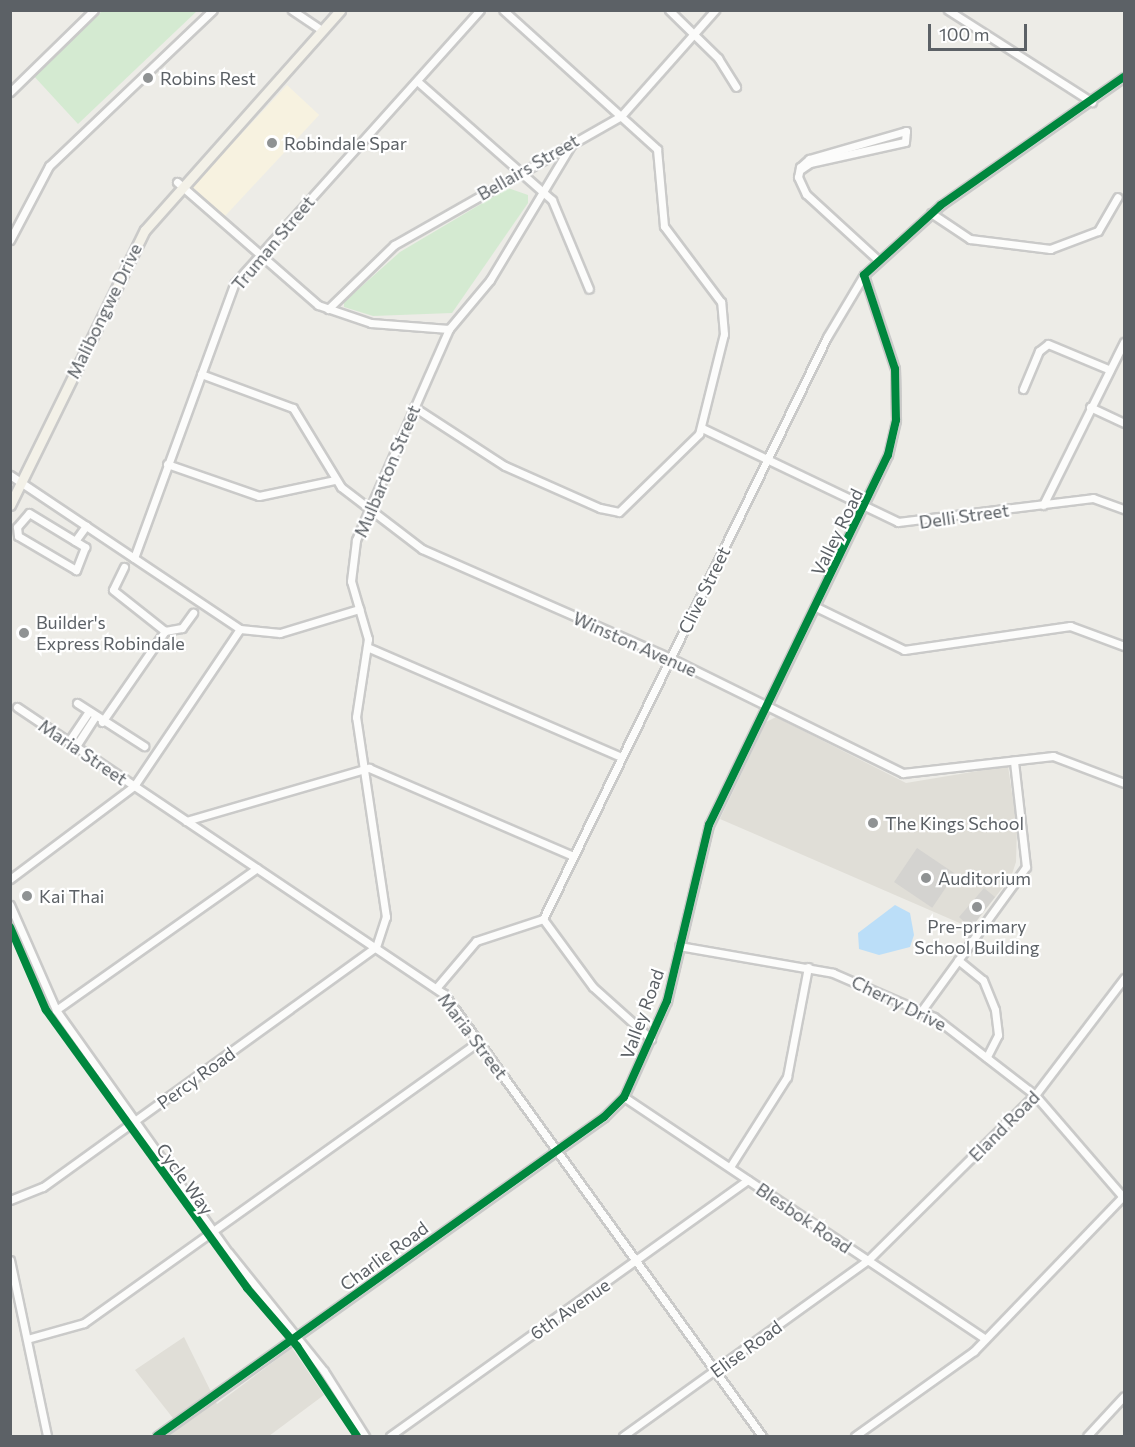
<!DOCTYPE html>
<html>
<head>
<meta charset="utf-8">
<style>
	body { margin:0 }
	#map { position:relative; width:1135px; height:1447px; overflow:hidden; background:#edece7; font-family:Commissioner,sans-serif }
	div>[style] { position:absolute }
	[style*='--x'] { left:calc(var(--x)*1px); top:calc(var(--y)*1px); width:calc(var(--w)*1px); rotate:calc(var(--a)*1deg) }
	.commercial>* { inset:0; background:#f7f2e0; transform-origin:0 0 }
	.education>* { inset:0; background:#e0ded7 }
	.green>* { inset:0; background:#d4ead1 }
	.water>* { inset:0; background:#bbdef8 }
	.building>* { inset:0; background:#d4d3d0; transform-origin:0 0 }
	.roads { filter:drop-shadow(2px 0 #cacac9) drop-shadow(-2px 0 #cacac9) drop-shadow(0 2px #cacac9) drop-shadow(0 -2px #cacac9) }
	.minor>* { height:7px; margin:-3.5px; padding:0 3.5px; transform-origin:3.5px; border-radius:3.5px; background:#fcfcfb }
	.major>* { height:9px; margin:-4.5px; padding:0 4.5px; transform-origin:4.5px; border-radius:4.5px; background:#f3f1e8 }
	.cycleway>* { height:8px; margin:-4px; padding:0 4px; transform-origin:4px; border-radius:4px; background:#00873e }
	.dots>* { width:16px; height:16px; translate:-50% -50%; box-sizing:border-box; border:3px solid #fff; border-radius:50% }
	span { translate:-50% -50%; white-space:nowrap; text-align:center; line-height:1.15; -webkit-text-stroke:4.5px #fff; paint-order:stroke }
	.poi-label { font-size:18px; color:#5c6166 }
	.left { translate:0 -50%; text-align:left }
	.street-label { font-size:18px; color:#5c6166 }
	.frame { position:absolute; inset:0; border:12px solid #5c6166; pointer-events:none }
	.scale { position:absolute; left:928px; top:24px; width:99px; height:27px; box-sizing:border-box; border:3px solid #5c6166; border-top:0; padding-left:8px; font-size:18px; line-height:21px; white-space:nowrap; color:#5c6166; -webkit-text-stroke:4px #fff; paint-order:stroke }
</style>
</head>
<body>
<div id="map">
	<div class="commercial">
		<i style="left:287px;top:85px;width:44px;height:139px;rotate:43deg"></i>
	</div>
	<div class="education">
		<i style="clip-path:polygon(776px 717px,906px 783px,1008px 766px,1017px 827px,1016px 862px,1011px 877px,971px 928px,720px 819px,766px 722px)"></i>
		<i style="clip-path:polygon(184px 1337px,217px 1404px,292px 1348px,324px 1395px,269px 1436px,168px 1436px,180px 1427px,135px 1370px)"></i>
	</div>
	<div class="green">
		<i style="clip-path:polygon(103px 11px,197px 11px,78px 124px,32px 74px,78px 26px)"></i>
		<i style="clip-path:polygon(508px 188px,528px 195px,528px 203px,452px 313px,373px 316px,344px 307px,344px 302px,400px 252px)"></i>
	</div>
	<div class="water">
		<i style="clip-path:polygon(895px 905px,910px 913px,914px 935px,910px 947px,879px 955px,859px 949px,858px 933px)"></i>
	</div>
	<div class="building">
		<i style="left:917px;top:848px;width:46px;height:41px;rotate:34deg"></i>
		<i style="clip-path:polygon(984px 888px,995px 897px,971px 928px,959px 917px)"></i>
	</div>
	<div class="roads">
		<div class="minor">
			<i style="--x:292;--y:10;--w:36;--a:34"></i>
			<i style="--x:669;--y:10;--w:69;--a:44.4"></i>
			<i style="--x:718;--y:58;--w:34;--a:58"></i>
			<i style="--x:948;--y:10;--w:171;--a:32.6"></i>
			<i style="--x:417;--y:81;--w:180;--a:41.4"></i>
			<i style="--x:552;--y:200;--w:96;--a:67.4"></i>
			<i style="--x:10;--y:92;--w:117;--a:-44.3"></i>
			<i style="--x:800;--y:170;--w:12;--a:-35"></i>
			<i style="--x:810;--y:163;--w:97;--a:-12.5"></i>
			<i style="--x:905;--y:142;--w:11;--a:-85"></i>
			<i style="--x:906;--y:131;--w:101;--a:163.9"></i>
			<i style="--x:809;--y:159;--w:12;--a:138"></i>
			<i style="--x:800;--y:167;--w:10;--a:101"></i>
			<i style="--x:798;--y:177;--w:19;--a:65"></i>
			<i style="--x:806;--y:194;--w:98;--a:42.5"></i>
			<i style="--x:177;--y:182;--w:187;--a:41.1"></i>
			<i style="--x:318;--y:305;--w:56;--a:18.8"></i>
			<i style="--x:371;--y:323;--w:78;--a:4.4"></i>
			<i style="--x:931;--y:213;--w:47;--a:33.7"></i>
			<i style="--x:970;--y:239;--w:81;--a:7.1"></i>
			<i style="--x:1050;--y:249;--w:51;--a:-20.6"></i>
			<i style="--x:1098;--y:231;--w:39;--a:-60"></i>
			<i style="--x:10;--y:240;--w:84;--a:-62.2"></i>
			<i style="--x:49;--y:166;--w:226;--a:-43.6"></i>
			<i style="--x:328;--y:309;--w:92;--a:-44.1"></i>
			<i style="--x:394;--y:245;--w:261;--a:-29.6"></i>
			<i style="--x:621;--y:116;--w:142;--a:-48.4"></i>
			<i style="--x:201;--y:374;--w:98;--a:20.3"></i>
			<i style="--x:293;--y:408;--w:92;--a:58.7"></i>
			<i style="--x:341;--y:487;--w:102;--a:37.4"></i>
			<i style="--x:422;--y:549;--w:271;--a:23.7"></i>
			<i style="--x:670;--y:658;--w:260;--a:26.3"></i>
			<i style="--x:903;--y:773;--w:151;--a:-6.5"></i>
			<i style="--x:1053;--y:756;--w:76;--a:20.8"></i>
			<i style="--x:1023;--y:389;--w:41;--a:-67.2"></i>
			<i style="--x:1039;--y:351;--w:11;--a:-38"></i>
			<i style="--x:1048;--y:344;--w:65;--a:22.6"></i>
			<i style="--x:414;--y:407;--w:108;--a:33"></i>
			<i style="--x:505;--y:466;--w:104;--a:23.9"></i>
			<i style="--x:600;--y:508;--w:19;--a:12"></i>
			<i style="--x:619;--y:512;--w:112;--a:-44.3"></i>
			<i style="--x:699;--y:434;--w:103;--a:-76"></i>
			<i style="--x:724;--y:334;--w:32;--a:-95"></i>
			<i style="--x:721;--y:302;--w:95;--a:-126.9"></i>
			<i style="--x:664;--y:226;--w:77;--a:-95.2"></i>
			<i style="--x:657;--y:149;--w:207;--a:-137.9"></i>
			<i style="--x:1090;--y:407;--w:38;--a:25"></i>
			<i style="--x:702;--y:428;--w:217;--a:25.6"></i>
			<i style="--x:898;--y:522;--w:196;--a:-7"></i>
			<i style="--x:1093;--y:498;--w:33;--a:20"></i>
			<i style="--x:167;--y:464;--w:97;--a:19.2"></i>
			<i style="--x:259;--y:496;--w:78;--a:-11.9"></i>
			<i style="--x:10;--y:475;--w:277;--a:33.8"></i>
			<i style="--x:240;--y:629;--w:40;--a:5.7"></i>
			<i style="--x:280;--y:633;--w:83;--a:-16.9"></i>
			<i style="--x:1043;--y:505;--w:182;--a:-63.6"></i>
			<i style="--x:29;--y:513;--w:66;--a:31.3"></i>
			<i style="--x:85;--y:547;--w:25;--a:111"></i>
			<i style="--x:76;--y:570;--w:67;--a:-149.6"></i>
			<i style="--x:18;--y:536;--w:9;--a:-96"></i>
			<i style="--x:17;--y:527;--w:18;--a:-49"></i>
			<i style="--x:75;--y:541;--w:19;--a:-54"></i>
			<i style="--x:134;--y:558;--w:292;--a:-69.9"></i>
			<i style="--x:234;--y:284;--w:368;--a:-48.1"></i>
			<i style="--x:124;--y:567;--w:25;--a:116"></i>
			<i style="--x:113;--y:590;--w:66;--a:38.3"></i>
			<i style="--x:165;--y:631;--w:17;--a:-10"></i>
			<i style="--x:182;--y:628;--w:19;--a:-54"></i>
			<i style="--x:816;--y:607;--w:98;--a:26"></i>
			<i style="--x:904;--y:650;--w:168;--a:-8.2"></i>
			<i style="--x:1070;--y:626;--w:58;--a:20.3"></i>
			<i style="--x:367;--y:647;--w:277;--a:23.4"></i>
			<i style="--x:77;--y:703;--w:80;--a:32.7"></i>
			<i style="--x:17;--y:707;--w:514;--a:33.91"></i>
			<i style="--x:444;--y:994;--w:545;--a:54.27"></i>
			<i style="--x:102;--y:722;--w:111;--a:-55.3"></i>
			<i style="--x:69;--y:741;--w:34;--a:-56"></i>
			<i style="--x:76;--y:746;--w:35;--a:-57"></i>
			<i style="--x:186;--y:821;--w:191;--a:-16.2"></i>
			<i style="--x:369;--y:768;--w:222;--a:23.3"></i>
			<i style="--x:10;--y:879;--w:155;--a:-36.9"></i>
			<i style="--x:134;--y:786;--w:189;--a:-56"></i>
			<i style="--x:10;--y:905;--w:115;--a:66.3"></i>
			<i style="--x:56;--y:1010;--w:298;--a:54.6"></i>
			<i style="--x:229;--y:1253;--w:151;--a:51.2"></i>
			<i style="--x:324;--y:1371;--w:77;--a:57.8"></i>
			<i style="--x:543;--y:919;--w:84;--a:53.7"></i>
			<i style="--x:593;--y:987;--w:78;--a:41.9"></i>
			<i style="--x:679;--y:946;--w:156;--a:9.9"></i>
			<i style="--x:833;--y:973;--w:110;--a:23.5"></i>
			<i style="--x:934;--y:1017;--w:128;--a:37.7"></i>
			<i style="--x:1035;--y:1095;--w:136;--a:49.2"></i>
			<i style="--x:958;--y:960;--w:32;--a:39"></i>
			<i style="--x:983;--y:980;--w:32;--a:68"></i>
			<i style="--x:995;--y:1010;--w:25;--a:83"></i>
			<i style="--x:998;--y:1035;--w:25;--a:117"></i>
			<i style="--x:437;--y:987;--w:60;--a:-49.7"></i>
			<i style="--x:476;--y:941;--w:71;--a:-18.2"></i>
			<i style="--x:543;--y:919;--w:648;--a:-63.99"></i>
			<i style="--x:827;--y:337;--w:72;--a:-59.2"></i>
			<i style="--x:56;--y:1010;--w:246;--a:-35.2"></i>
			<i style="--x:922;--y:1010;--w:177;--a:-54"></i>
			<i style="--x:1026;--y:867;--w:107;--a:-96.5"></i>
			<i style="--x:624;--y:1097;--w:433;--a:33.8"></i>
			<i style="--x:730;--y:1167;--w:107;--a:-57.7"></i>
			<i style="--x:787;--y:1077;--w:112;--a:-79.2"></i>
			<i style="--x:10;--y:1200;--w:35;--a:-22"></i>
			<i style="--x:43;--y:1187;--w:410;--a:-35.8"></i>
			<i style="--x:376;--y:947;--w:32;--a:-72"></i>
			<i style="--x:386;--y:917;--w:202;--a:-98.5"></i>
			<i style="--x:356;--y:717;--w:79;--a:-81.3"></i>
			<i style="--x:368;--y:639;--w:60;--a:-106.3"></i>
			<i style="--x:351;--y:581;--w:41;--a:-83"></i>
			<i style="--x:356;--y:540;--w:231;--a:-66.2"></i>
			<i style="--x:449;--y:329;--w:64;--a:-50.1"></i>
			<i style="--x:490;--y:280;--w:163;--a:-59"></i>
			<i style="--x:10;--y:1260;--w:180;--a:78.1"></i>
			<i style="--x:27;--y:1339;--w:59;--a:-15.7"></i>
			<i style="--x:84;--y:1323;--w:485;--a:-35.5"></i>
			<i style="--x:157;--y:1436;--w:549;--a:-35.51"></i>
			<i style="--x:604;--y:1117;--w:28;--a:-45"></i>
			<i style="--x:624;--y:1097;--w:105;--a:-65.9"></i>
			<i style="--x:667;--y:1001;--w:181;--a:-76.6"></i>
			<i style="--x:709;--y:825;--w:411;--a:-64.2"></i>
			<i style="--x:888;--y:455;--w:36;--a:-77"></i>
			<i style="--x:896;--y:420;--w:51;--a:-91.1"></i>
			<i style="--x:895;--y:369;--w:99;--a:-108.3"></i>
			<i style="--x:864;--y:275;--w:104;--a:-42.3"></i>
			<i style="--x:941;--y:205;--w:223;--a:-35"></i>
			<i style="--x:390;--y:1436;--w:440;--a:-35.6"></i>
			<i style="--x:623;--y:1436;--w:302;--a:-35.7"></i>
			<i style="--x:868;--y:1260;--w:235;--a:-44.7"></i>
			<i style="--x:1035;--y:1095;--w:147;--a:-52.7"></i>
			<i style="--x:855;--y:1436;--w:146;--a:-35.5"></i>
			<i style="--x:974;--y:1351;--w:216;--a:-46.1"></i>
			<i style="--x:1087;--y:1436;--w:54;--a:-47.2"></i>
		</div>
		<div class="major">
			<i style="--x:10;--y:505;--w:306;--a:-63.9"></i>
			<i style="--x:145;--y:230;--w:294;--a:-48.4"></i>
		</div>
	</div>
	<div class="cycleway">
		<i style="--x:10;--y:927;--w:90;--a:66.6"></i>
		<i style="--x:46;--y:1010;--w:343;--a:54.1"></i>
		<i style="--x:247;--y:1288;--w:77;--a:49.2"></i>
		<i style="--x:297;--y:1346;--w:108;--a:56.3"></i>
		<i style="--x:157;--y:1436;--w:549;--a:-35.51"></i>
		<i style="--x:604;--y:1117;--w:28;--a:-45"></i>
		<i style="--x:624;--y:1097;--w:105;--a:-65.9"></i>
		<i style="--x:667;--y:1001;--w:181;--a:-76.6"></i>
		<i style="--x:709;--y:825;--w:411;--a:-64.2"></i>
		<i style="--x:888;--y:455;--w:36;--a:-77"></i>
		<i style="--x:896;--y:420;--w:51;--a:-91.1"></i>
		<i style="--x:895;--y:369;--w:99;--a:-108.3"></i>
		<i style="--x:864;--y:275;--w:104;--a:-42.3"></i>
		<i style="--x:941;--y:205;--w:223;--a:-35"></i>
	</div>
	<div class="dots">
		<i style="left:148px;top:78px;background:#8f9293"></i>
		<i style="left:272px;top:143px;background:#8f9293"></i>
		<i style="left:24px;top:633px;background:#8f9293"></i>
		<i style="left:873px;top:823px;background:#8f9293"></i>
		<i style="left:926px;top:878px;background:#8f9293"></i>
		<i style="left:27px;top:896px;background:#8f9293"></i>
		<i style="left:977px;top:907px;background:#8f9293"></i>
	</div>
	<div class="poi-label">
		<span class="left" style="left:160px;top:78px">Robins Rest</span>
		<span class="left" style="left:284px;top:143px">Robindale Spar</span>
		<span class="left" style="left:36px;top:633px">Builder's<br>Express Robindale</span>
		<span class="left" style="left:885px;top:823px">The Kings School</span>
		<span class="left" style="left:938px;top:878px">Auditorium</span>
		<span class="left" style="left:39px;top:896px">Kai Thai</span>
		<span style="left:977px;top:937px">Pre-primary<br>School Building</span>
	</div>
	<div class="street-label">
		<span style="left:528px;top:167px;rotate:-30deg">Bellairs Street</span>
		<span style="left:273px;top:243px;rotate:-50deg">Truman Street</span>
		<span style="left:104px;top:311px;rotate:-64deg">Malibongwe Drive</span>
		<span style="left:387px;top:471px;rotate:-67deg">Mulbarton Street</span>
		<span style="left:964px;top:516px;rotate:-8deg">Delli Street</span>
		<span style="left:837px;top:532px;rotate:-64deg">Valley Road</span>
		<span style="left:704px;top:590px;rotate:-64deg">Clive Street</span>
		<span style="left:635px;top:644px;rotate:24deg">Winston Avenue</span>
		<span style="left:83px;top:752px;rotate:34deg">Maria Street</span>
		<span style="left:899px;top:1003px;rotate:26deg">Cherry Drive</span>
		<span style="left:642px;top:1014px;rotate:-70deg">Valley Road</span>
		<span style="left:473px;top:1036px;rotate:53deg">Maria Street</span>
		<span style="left:196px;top:1078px;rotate:-36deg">Percy Road</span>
		<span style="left:1004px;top:1126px;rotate:-45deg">Eland Road</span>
		<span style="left:185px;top:1179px;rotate:54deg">Cycle Way</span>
		<span style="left:804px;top:1218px;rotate:34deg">Blesbok Road</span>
		<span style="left:384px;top:1256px;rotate:-36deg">Charlie Road</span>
		<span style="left:570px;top:1309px;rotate:-35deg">6th Avenue</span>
		<span style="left:746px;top:1349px;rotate:-36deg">Elise Road</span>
	</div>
	<div class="frame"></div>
	<div class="scale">100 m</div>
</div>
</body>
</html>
